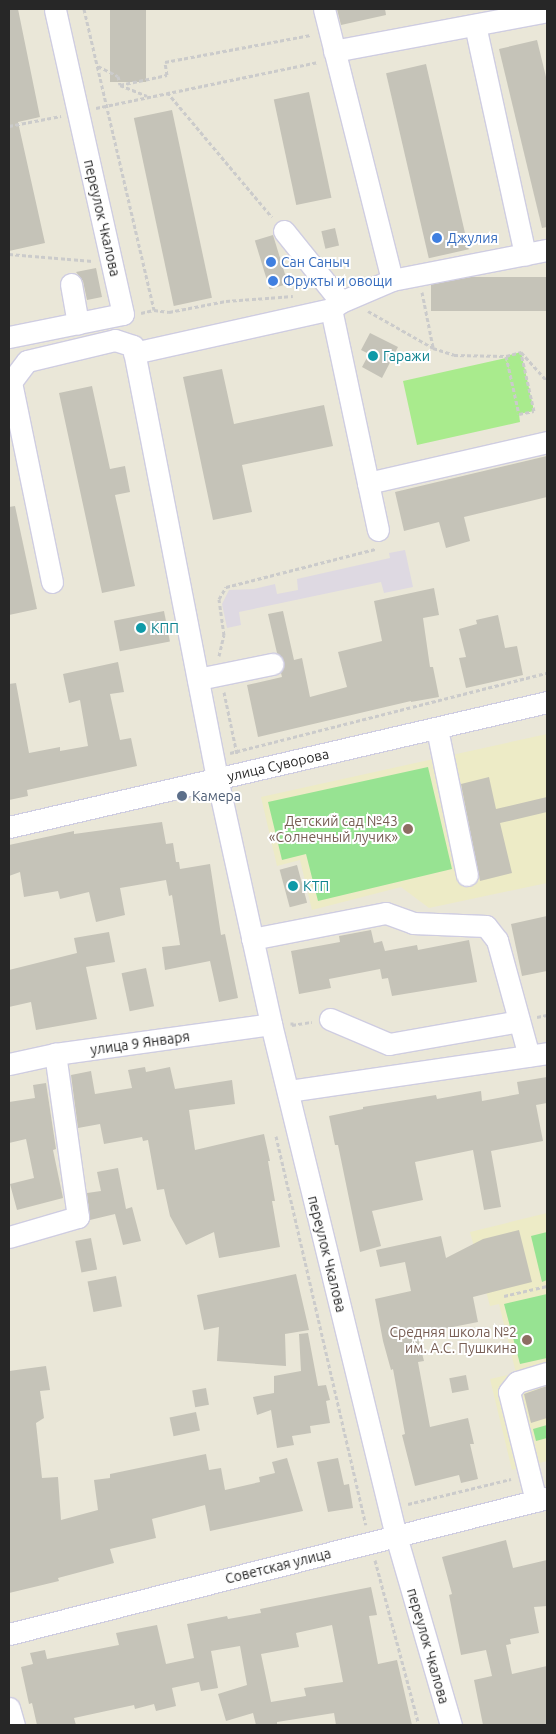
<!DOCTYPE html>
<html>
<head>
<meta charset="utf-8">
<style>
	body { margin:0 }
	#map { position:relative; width:556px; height:1734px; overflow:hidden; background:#eae7d8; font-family:Ubuntu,sans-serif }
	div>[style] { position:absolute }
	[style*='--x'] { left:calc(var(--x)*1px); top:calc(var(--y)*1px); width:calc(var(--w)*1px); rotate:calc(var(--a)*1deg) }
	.industrial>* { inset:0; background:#ded9e2 }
	.education>* { inset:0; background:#edebc6 }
	.green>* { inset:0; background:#97e392 }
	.pitch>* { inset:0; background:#a9eb8d }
	.building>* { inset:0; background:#c5c3b8; transform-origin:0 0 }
	.path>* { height:3px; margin-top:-1.5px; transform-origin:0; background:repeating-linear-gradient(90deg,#cbcbcb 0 4px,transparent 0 6.5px) }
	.roads { filter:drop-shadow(1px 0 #cfcde1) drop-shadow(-1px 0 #cfcde1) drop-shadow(0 1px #cfcde1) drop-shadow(0 -1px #cfcde1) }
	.minor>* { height:21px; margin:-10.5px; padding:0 10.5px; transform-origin:10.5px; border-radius:10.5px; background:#fff }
	.dots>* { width:14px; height:14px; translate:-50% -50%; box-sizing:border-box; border:2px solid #fff; border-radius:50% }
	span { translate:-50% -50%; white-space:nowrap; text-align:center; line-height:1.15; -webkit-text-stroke:4px #fff; paint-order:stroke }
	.street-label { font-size:14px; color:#272727 }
	.shop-label { font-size:14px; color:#366cbe }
	.left { translate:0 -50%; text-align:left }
	.culture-label { font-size:14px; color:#0d838f }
	.service-label { font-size:14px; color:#4e5e75 }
	.education-label { font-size:14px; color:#785e54 }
	.right { translate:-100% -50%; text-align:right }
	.frame { position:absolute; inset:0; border:10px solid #272727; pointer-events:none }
</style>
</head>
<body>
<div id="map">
	<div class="industrial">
		<i style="clip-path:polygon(405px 550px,413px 587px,384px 593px,381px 582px,239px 612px,241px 625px,227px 628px,222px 604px,229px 590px,254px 589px,275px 584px,277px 594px,298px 590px,297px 579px,390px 558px,389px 553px)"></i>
	</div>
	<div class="education">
		<i style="clip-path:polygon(547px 734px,547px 883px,429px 908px,401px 887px,312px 910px,300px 860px,277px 866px,261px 797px)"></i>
		<i style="clip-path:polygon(547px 1213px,547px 1461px,512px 1470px,490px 1379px,516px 1373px,499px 1304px,490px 1306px,470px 1232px)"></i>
	</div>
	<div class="green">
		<i style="clip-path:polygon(428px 767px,452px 869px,318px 901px,306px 854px,282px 860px,268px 802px)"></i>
		<i style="clip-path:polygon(547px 1232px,547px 1280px,542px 1282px,531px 1236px)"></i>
		<i style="clip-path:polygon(547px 1294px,547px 1358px,520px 1364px,504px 1304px)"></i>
		<i style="clip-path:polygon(547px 1425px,547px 1438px,536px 1441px,533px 1429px)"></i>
	</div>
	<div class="pitch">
		<i style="clip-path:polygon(521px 352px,534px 411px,519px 414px,520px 422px,417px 445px,403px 381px,506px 358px,510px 376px,506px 356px)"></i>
	</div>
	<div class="building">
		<i style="clip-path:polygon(9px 9px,18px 9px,40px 117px,18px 122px,45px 243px,9px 251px)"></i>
		<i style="left:110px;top:9px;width:36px;height:73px"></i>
		<i style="clip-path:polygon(337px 9px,385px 9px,386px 15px,341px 25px)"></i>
		<i style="clip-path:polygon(537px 40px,547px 81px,547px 227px,542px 228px,499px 49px)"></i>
		<i style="left:426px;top:64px;width:190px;height:41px;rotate:77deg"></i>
		<i style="left:309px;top:92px;width:108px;height:36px;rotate:78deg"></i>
		<i style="left:172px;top:110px;width:192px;height:39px;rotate:78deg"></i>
		<i style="left:335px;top:228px;width:18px;height:14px;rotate:77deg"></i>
		<i style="left:273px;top:235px;width:51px;height:19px;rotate:73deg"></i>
		<i style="clip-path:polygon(96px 268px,102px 297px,87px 300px,83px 281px,76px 272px)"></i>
		<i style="left:547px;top:277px;width:34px;height:116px;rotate:90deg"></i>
		<i style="clip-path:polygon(370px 333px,398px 347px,382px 378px,362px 367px,369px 354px,361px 350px)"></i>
		<i style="clip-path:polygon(222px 369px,234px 424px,324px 405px,333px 446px,242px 465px,252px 512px,213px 520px,183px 377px)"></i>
		<i style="clip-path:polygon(92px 386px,110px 469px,125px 466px,130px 492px,115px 495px,135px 586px,102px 593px,59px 393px)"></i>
		<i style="clip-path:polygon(547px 456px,547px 497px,464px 517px,470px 541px,446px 548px,439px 522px,404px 531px,395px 492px)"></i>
		<i style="clip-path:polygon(15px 506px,37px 609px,9px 615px,9px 507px)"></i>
		<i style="clip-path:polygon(434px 588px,439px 615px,423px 618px,430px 667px,433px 667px,439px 697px,411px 702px,411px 701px,258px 737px,247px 685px,282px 677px,281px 673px,284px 668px,284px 661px,277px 653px,268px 614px,283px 611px,294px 660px,302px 658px,310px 697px,347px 687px,338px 652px,382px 641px,374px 601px)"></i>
		<i style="left:164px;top:611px;width:31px;height:51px;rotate:79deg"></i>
		<i style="clip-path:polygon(498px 615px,505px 648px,517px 646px,523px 675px,466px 688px,459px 658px,466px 657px,459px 629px,477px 624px,476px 620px)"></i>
		<i style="clip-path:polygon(118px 662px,124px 692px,110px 694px,120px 740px,131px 738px,137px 766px,27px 790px,28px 796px,9px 800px,9px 684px,16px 683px,29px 753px,60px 747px,60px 751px,88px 746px,80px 700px,69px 703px,63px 674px)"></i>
		<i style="clip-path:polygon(489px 777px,496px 809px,547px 797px,547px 812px,500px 823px,512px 873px,480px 881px,461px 784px)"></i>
		<i style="clip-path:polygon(162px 822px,166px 844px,173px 843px,176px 862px,179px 862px,180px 869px,210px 864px,221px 935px,225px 934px,238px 998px,219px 1002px,210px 961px,165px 970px,162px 947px,180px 945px,172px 895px,169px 896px,166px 880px,120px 888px,125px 915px,96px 922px,89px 892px,60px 899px,58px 891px,24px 897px,20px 872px,9px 876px,9px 845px,74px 831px,74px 834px)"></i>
		<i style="left:297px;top:865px;width:39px;height:18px;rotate:75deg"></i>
		<i style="clip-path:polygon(547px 916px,547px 971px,522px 976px,511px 924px)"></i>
		<i style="clip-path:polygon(371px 930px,374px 943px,382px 941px,385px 951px,417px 945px,418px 950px,469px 940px,477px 982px,392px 996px,388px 978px,382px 979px,380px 969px,329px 979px,331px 988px,299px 994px,291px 951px,340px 942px,339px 936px)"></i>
		<i style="clip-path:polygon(109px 932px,115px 962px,86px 967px,97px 1019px,36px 1030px,31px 1002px,9px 1007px,9px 970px,77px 953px,74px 938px)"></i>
		<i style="left:146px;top:968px;width:39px;height:25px;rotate:78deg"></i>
		<i style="clip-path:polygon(145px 1067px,146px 1072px,170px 1067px,175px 1089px,232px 1080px,235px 1104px,189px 1110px,195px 1150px,264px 1134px,270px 1161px,268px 1161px,275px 1201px,272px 1201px,280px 1247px,219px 1258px,214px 1232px,186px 1245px,170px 1216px,164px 1189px,157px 1190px,148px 1140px,143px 1141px,142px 1137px,104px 1144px,100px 1124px,78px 1128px,71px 1075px,91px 1071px,95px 1094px,132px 1088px,128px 1070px)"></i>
		<i style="clip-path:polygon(547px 1077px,547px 1103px,536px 1105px,543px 1141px,491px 1151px,501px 1207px,484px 1210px,473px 1150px,415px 1162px,423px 1200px,372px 1211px,381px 1246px,360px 1252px,338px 1145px,335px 1145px,329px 1116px,363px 1109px,363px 1107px,436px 1095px,437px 1099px,481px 1091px,482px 1101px,519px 1094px,517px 1082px)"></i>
		<i style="clip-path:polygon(46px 1083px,56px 1149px,53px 1150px,63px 1198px,17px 1210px,10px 1184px,34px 1178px,26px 1139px,9px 1143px,9px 1102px,35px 1098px,33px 1085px)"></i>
		<i style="clip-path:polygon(118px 1168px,126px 1209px,132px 1207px,141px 1241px,123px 1245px,115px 1214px,90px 1220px,87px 1193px,101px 1191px,97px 1172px)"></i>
		<i style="clip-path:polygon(519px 1230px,532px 1282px,473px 1297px,478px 1322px,417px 1334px,424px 1361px,418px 1362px,430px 1427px,468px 1418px,474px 1444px,470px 1444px,478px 1479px,461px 1483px,459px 1475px,415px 1486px,402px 1435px,405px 1434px,393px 1369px,391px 1370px,383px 1341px,375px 1299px,411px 1291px,405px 1262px,380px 1267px,376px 1250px,441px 1236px,446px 1258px,483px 1239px)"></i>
		<i style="left:91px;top:1238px;width:32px;height:16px;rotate:79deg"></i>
		<i style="clip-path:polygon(296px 1274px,309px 1330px,285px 1334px,286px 1366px,217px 1361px,219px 1327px,204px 1330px,197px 1295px)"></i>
		<i style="left:116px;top:1276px;width:31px;height:29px;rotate:79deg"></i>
		<i style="clip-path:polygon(308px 1333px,318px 1386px,326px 1385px,330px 1400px,326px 1401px,330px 1423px,310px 1426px,311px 1433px,292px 1436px,294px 1445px,277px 1448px,271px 1410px,257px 1415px,253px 1397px,274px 1393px,274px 1376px,301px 1371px,299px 1334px)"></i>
		<i style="clip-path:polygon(46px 1366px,50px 1390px,40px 1391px,44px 1418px,36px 1423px,42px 1478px,58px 1477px,61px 1520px,98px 1510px,94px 1480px,110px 1478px,110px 1474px,206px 1454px,209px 1470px,221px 1468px,225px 1490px,260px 1482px,259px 1477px,275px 1473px,272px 1462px,287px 1458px,303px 1511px,210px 1531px,205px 1505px,152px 1519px,156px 1538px,110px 1549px,114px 1563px,58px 1578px,59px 1581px,9px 1593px,9px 1371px)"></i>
		<i style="left:466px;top:1375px;width:15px;height:17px;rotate:79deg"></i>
		<i style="clip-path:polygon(547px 1386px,547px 1418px,531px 1423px,524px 1394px)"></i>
		<i style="left:206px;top:1388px;width:17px;height:14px;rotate:80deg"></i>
		<i style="left:196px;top:1412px;width:19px;height:27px;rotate:78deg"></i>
		<i style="clip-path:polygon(338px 1458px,344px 1485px,349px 1484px,353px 1508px,328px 1512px,317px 1462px)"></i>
		<i style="clip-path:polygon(506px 1540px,513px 1568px,547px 1560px,547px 1606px,534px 1607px,539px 1633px,510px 1639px,511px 1644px,506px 1645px,512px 1674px,547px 1666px,547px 1725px,483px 1725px,474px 1680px,492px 1676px,486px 1650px,461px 1655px,449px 1595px,452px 1594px,442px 1557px)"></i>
		<i style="clip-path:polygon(evenodd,371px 1587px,377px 1615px,369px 1616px,378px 1664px,397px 1660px,412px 1725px,336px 1725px,334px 1713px,277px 1722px,277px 1725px,256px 1725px,253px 1713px,226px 1721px,218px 1694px,247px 1685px,240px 1646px,211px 1651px,218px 1688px,201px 1691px,199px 1682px,172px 1688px,176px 1706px,156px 1711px,154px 1704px,135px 1709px,134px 1705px,74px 1718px,76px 1725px,37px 1725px,32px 1703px,29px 1704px,21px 1667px,33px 1664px,30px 1653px,45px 1650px,47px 1659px,119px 1645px,116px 1633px,157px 1625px,166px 1664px,194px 1658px,187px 1624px,227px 1616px,228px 1619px,261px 1613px,260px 1609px,371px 1587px,332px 1625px,343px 1682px,304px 1688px,306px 1696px,271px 1702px,261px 1654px,299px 1647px,296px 1633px,332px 1625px)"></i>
	</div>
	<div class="path">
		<i style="--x:84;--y:9;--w:309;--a:76.9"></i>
		<i style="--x:98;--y:66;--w:22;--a:27"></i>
		<i style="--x:118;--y:76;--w:9;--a:77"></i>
		<i style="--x:120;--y:85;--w:29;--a:22"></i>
		<i style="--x:120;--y:85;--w:48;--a:-12"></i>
		<i style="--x:167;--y:75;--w:13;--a:-99"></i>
		<i style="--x:165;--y:62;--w:148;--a:-10.5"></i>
		<i style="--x:167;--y:92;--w:163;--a:50"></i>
		<i style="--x:96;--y:108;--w:227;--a:-11.7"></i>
		<i style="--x:9;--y:126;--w:53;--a:-10.9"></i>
		<i style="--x:9;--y:254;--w:84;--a:4.8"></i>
		<i style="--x:422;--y:292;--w:56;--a:78.7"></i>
		<i style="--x:368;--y:311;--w:75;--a:29.6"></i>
		<i style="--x:433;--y:348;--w:22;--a:18"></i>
		<i style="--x:454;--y:355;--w:52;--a:1.1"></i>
		<i style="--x:506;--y:356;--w:16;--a:-15"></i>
		<i style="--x:521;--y:352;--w:39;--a:48"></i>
		<i style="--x:141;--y:313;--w:13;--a:-13"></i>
		<i style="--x:154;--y:310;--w:15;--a:8"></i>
		<i style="--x:169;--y:312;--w:58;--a:-10.9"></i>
		<i style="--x:226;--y:301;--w:67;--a:-4.3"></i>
		<i style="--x:506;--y:356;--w:59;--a:77.4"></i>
		<i style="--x:519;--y:414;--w:15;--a:-11"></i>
		<i style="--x:534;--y:411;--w:59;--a:-102.6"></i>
		<i style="--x:219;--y:656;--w:22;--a:-77"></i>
		<i style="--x:224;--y:635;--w:36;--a:-98"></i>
		<i style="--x:219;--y:599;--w:14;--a:-60"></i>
		<i style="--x:226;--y:587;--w:154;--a:-14.3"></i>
		<i style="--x:224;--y:692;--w:63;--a:78.2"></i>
		<i style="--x:230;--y:753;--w:327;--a:-14.2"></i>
		<i style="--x:537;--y:1017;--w:10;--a:-11"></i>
		<i style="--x:292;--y:1022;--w:3;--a:90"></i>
		<i style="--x:292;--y:1025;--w:20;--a:-9"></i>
		<i style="--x:276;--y:1136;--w:399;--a:77"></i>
		<i style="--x:504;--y:1296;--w:44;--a:-13.1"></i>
		<i style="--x:408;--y:1504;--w:106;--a:-13.6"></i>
		<i style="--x:375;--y:1560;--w:171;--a:75.1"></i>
	</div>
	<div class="roads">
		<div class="minor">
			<i style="--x:324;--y:9;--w:279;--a:75.9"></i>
			<i style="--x:392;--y:280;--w:158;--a:-11"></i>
			<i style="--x:475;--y:25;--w:235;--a:77.7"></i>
			<i style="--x:334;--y:51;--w:217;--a:-10.6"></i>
			<i style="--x:284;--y:231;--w:91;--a:51.2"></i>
			<i style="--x:392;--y:280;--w:56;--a:156.7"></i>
			<i style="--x:341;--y:302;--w:12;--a:145"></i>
			<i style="--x:331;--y:309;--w:178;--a:78"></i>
			<i style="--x:368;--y:483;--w:184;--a:-12.9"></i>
			<i style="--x:71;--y:284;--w:40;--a:80"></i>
			<i style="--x:9;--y:337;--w:116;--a:-11.4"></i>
			<i style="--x:123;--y:314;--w:312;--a:-102.6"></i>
			<i style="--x:134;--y:353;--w:202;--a:-12.6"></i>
			<i style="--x:368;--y:483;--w:48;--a:78"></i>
			<i style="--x:52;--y:582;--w:204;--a:-101.6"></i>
			<i style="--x:11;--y:382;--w:26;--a:-53"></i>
			<i style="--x:27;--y:361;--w:90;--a:-13.4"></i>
			<i style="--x:115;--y:340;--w:19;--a:18"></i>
			<i style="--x:133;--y:346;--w:440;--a:79"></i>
			<i style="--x:217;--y:778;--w:252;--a:77.6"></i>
			<i style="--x:271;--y:1024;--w:527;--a:76.28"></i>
			<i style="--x:396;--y:1536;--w:197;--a:73.8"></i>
			<i style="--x:198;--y:679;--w:76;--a:-11.5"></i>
			<i style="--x:437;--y:729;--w:149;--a:78.4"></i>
			<i style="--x:9;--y:827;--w:552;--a:-13.08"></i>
			<i style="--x:252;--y:939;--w:136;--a:-11"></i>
			<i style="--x:386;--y:913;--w:29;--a:20"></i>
			<i style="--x:413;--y:923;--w:73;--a:2.4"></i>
			<i style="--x:486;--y:926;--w:18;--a:52"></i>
			<i style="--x:497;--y:940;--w:120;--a:74.6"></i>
			<i style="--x:330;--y:1019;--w:64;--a:23"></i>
			<i style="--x:389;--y:1044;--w:132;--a:-10"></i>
			<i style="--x:9;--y:1064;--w:47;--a:-12.3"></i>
			<i style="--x:55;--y:1054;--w:218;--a:-7.9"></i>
			<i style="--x:288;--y:1091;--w:262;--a:-8.3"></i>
			<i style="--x:9;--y:1237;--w:72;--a:-16.2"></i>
			<i style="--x:78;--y:1217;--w:165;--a:-98"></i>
			<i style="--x:536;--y:1501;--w:112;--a:-103.9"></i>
			<i style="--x:509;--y:1392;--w:13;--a:-51"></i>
			<i style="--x:517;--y:1382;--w:31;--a:-17"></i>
			<i style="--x:9;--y:1634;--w:555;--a:-14.19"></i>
			<i style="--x:9;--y:1708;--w:18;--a:74"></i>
		</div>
	</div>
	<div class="dots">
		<i style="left:437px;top:238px;background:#3f7fe0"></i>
		<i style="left:271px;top:262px;background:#3f7fe0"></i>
		<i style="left:273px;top:281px;background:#3f7fe0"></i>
		<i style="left:373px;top:356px;background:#0f9aa8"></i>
		<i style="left:141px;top:628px;background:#0f9aa8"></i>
		<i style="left:182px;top:796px;background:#5c6f8a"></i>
		<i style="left:408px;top:829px;background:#8d6e63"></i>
		<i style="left:293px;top:886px;background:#0f9aa8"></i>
		<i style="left:527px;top:1340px;background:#8d6e63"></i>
	</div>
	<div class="street-label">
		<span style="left:102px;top:218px;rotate:77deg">переулок Чкалова</span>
		<span style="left:278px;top:765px;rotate:-13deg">улица Суворова</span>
		<span style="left:140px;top:1043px;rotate:-8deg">улица 9 Января</span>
		<span style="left:327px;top:1254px;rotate:76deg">переулок Чкалова</span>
		<span style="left:278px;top:1566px;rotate:-14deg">Советская улица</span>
		<span style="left:428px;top:1646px;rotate:74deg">переулок Чкалова</span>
	</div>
	<div class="shop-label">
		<span class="left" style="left:447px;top:238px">Джулия</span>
		<span class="left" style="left:281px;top:262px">Сан Саныч</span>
		<span class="left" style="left:283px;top:281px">Фрукты и овощи</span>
	</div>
	<div class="culture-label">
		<span class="left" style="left:383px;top:356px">Гаражи</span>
		<span class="left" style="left:151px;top:628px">КПП</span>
		<span class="left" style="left:303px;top:886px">КТП</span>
	</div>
	<div class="service-label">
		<span class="left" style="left:192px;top:796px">Камера</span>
	</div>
	<div class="education-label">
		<span class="right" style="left:398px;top:829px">Детский сад №43<br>«Солнечный лучик»</span>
		<span class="right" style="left:517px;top:1340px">Средняя школа №2<br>им. А.С. Пушкина</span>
	</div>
	<div class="frame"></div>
</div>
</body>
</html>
